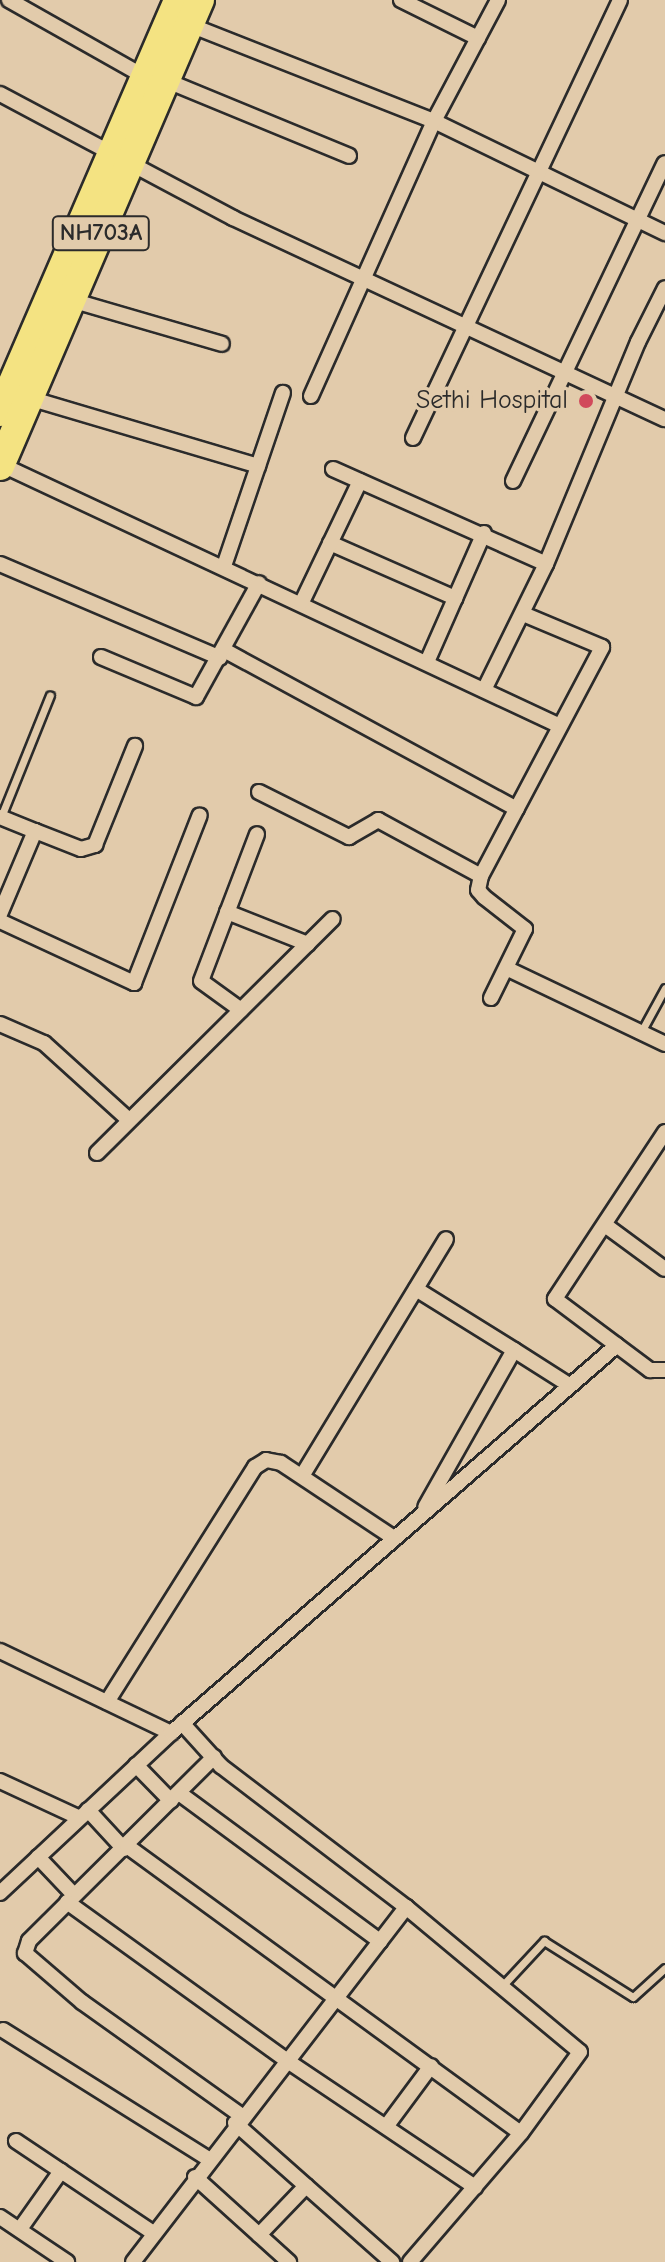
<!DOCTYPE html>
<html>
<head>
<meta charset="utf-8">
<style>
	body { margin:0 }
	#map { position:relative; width:665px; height:2262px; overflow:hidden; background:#e2cbab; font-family:"Comic Neue",sans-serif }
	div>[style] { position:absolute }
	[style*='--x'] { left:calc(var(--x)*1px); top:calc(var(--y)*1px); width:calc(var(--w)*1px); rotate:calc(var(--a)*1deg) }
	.roads { filter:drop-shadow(2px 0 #2b2b2b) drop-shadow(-2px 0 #2b2b2b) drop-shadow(0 2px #2b2b2b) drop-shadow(0 -2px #2b2b2b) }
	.lane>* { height:7px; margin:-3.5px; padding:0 3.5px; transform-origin:3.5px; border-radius:3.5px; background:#e2cbab }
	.street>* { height:14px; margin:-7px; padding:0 7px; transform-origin:7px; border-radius:7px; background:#e2cbab }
	.highway>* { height:28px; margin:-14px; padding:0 14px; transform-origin:14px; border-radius:14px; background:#f4e382 }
	.dots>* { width:22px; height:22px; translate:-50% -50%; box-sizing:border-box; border:4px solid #e2cbab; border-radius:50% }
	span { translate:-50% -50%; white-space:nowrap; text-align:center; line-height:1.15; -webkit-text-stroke:7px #e2cbab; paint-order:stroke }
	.shield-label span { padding:2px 6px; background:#e2cbab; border:2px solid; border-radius:6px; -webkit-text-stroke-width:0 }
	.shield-label { font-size:24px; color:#2b2b2b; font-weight:700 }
	.poi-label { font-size:26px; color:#2b2b2b }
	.right { translate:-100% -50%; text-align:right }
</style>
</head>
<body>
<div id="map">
	<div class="roads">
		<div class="lane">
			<i style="--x:1;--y:817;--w:131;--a:-68.1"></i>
			<i style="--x:641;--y:1032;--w:50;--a:-61.4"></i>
			<i style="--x:502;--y:1986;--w:62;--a:-47"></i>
			<i style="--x:544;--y:1941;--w:105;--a:32.2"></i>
			<i style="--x:633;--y:1997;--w:43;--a:-42.2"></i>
		</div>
		<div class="street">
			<i style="--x:9;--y:0;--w:156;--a:29.5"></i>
			<i style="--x:401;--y:0;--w:86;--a:26.3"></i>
			<i style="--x:190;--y:25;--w:262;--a:21.5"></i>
			<i style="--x:434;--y:121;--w:257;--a:25.9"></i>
			<i style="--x:165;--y:80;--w:199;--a:22.4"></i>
			<i style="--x:0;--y:94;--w:264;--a:28"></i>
			<i style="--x:233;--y:218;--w:476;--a:25"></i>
			<i style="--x:71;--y:300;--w:157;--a:16.2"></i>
			<i style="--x:311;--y:396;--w:301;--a:-65.9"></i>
			<i style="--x:434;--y:121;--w:137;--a:-62.1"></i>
			<i style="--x:29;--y:398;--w:239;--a:16.5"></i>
			<i style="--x:413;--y:438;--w:484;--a:-64.7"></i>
			<i style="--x:0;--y:464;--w:618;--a:25.07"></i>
			<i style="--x:333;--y:469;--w:233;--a:24"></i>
			<i style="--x:513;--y:481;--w:352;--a:-64.5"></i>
			<i style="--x:330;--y:543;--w:137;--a:23.7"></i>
			<i style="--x:0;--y:564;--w:239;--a:23.1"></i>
			<i style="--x:224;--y:566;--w:183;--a:-71.2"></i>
			<i style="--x:302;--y:602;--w:134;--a:-64.4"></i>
			<i style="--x:224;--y:650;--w:333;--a:28.5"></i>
			<i style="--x:101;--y:657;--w:103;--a:22.8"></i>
			<i style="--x:196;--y:697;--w:130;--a:-61.1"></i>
			<i style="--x:427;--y:662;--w:141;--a:-66.2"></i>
			<i style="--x:484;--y:690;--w:140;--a:-63.8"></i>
			<i style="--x:546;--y:564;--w:240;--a:-67.5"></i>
			<i style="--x:638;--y:342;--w:60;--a:-63.4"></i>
			<i style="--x:259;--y:792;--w:101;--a:26.6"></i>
			<i style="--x:349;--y:837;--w:34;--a:-30"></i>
			<i style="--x:378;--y:820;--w:117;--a:28.5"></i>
			<i style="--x:0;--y:817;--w:38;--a:22"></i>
			<i style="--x:35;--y:831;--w:90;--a:112.9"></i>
			<i style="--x:35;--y:831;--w:49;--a:21.4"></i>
			<i style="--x:81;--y:849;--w:15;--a:-16"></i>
			<i style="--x:95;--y:845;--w:107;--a:-68"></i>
			<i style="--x:227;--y:912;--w:87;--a:21.6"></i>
			<i style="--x:0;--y:921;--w:148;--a:24.8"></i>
			<i style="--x:134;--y:983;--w:180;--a:-68.6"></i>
			<i style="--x:508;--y:969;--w:174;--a:25.5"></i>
			<i style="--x:491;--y:998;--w:77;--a:-63.8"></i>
			<i style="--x:525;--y:929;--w:52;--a:-142"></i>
			<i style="--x:484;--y:897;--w:9;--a:-131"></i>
			<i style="--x:478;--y:890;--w:14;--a:-78"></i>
			<i style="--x:481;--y:876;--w:259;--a:-62.1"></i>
			<i style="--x:602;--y:647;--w:86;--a:-157.3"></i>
			<i style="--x:241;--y:1010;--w:49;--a:-144.1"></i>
			<i style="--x:201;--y:981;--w:157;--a:-69.1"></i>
			<i style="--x:0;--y:1024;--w:48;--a:23.4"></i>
			<i style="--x:44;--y:1043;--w:115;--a:42.2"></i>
			<i style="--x:665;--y:1132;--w:200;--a:123.4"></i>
			<i style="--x:555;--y:1299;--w:119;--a:36.8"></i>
			<i style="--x:650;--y:1370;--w:15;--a:0"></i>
			<i style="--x:97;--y:1153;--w:332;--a:-44.8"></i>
			<i style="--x:605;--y:1225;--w:74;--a:36.3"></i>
			<i style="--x:416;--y:1289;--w:115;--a:31.9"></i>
			<i style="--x:514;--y:1350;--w:180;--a:119.5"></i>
			<i style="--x:514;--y:1350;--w:65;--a:32.5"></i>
			<i style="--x:302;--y:1476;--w:277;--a:-58.7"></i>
			<i style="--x:0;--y:1651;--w:190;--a:25.6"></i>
			<i style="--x:107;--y:1702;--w:278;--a:-57.8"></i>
			<i style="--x:255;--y:1467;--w:13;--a:-32"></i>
			<i style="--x:266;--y:1460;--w:15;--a:11"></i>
			<i style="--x:281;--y:1463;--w:136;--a:33.6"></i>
			<i style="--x:182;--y:1723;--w:58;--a:47.8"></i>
			<i style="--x:221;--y:1766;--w:233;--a:37.3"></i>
			<i style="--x:406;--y:1907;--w:226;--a:39.8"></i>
			<i style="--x:580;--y:2052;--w:100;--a:126.1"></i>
			<i style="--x:521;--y:2133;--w:170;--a:130.7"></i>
			<i style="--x:214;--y:1757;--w:261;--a:135.2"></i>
			<i style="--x:29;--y:1941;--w:13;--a:108"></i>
			<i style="--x:25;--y:1953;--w:75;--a:40.7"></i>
			<i style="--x:82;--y:2002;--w:196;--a:35.5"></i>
			<i style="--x:136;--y:1765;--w:50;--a:45.8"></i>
			<i style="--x:0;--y:1781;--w:86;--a:24.8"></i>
			<i style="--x:179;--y:1793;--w:250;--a:36.4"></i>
			<i style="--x:88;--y:1810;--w:53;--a:47.3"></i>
			<i style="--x:127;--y:1846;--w:487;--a:36.1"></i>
			<i style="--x:38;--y:1857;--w:52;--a:46.5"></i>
			<i style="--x:0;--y:1893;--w:234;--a:-43.1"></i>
			<i style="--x:171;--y:1733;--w:591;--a:-41.02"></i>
			<i style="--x:67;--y:1902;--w:270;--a:35.8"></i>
			<i style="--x:286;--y:2060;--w:228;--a:33.9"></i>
			<i style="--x:3;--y:2030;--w:243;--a:32.1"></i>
			<i style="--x:235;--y:2123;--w:210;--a:41.5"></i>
			<i style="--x:388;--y:2124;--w:72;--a:-53.4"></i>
			<i style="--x:16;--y:2141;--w:164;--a:33.8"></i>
			<i style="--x:195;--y:2177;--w:127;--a:42.1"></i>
			<i style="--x:0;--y:2217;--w:81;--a:33.9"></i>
			<i style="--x:20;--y:2229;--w:71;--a:-54.7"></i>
			<i style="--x:259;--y:2235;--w:68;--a:-46.2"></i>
			<i style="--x:133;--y:2262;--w:448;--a:-52.4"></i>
		</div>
		<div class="highway">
			<i style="--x:0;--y:412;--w:449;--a:-66.6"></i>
			<i style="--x:0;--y:466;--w:507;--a:-66.77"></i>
		</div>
	</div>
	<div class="dots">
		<i style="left:586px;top:401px;background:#d1495b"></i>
	</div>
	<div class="shield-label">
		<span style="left:101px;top:233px">NH703A</span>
	</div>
	<div class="poi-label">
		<span class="right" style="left:568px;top:401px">Sethi Hospital</span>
	</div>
</div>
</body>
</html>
